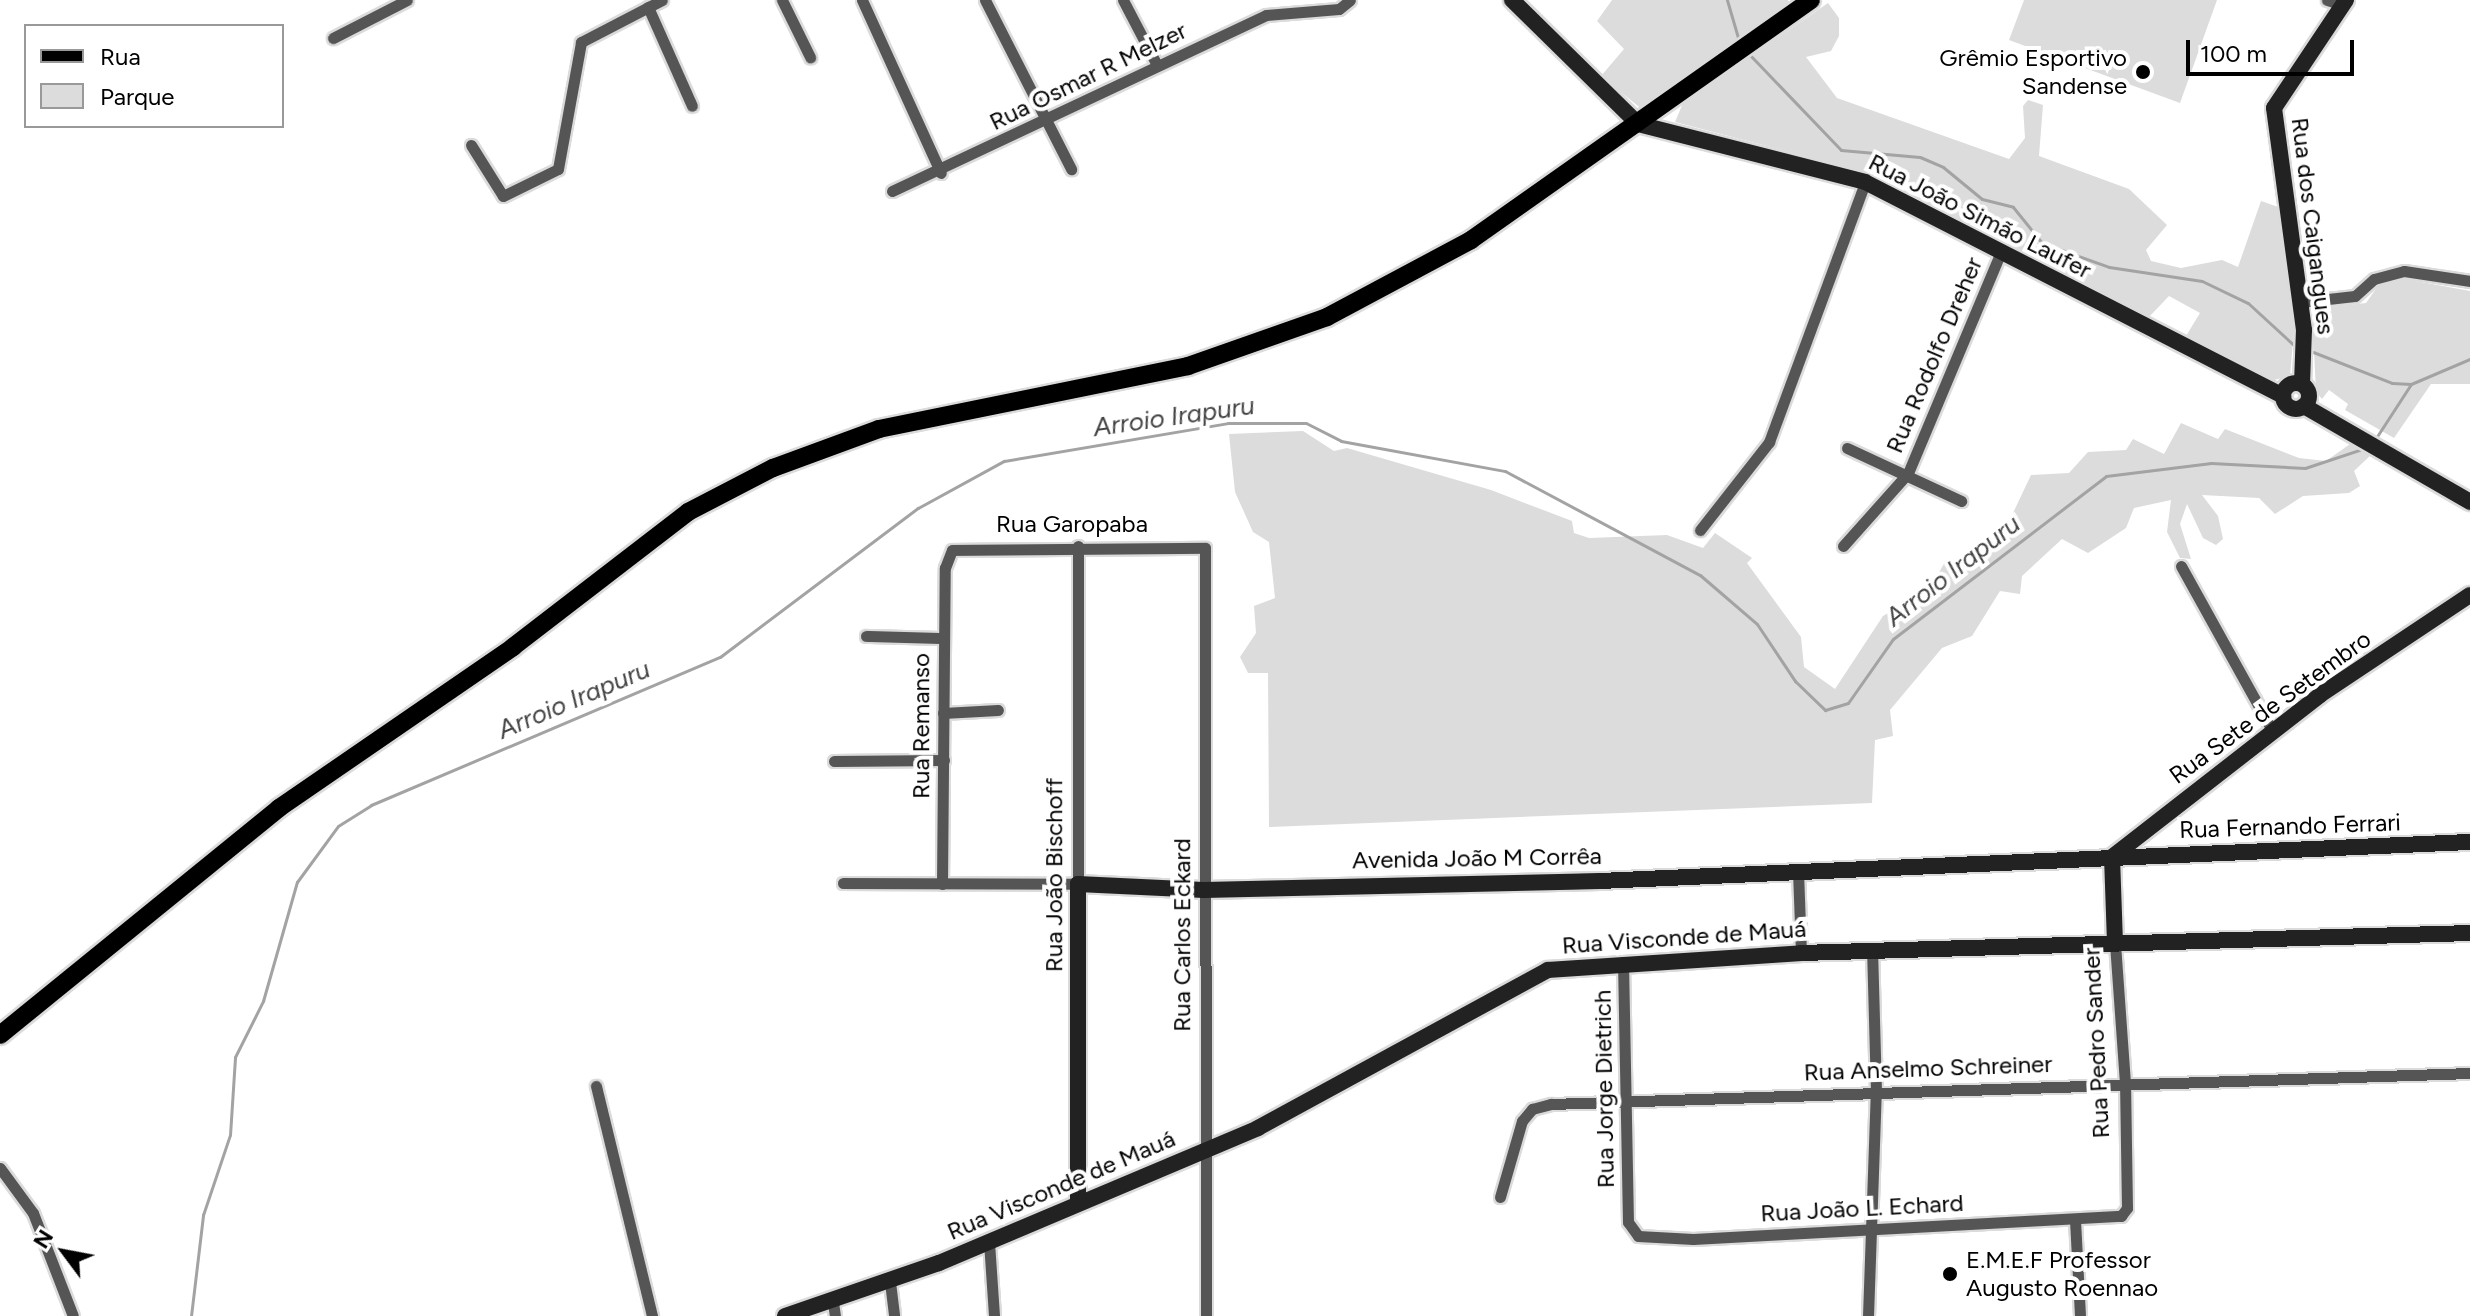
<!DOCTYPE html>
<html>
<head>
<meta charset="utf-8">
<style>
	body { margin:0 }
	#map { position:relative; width:2470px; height:1316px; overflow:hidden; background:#fff; font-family:Figtree,sans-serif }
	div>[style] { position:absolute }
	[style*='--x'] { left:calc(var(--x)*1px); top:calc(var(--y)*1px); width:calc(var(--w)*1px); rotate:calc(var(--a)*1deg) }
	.green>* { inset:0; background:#dcdcdc }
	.stream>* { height:3px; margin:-1.5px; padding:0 1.5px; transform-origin:1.5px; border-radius:1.5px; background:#a3a3a3 }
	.roads { filter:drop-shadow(2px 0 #dbdbdb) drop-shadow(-2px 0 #dbdbdb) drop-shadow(0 2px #dbdbdb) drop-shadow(0 -2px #dbdbdb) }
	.street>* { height:11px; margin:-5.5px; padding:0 5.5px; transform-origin:5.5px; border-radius:5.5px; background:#555 }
	.secondary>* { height:16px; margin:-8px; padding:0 8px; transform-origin:8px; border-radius:8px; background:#222 }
	.secondary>.ring { margin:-8px; padding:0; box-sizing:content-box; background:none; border:16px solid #222; border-radius:50% }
	.primary>* { height:18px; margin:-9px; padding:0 9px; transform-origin:9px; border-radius:9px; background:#000 }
	.dots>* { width:22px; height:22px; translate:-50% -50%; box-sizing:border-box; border:4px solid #fff; border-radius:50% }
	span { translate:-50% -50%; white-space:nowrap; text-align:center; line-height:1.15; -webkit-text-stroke:8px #fff; paint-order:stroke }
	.poi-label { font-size:24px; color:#000 }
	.right { translate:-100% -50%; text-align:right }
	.left { translate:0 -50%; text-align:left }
	.street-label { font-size:24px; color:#000 }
	.water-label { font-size:26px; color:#444; font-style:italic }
	.legend { position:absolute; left:24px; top:24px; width:260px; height:104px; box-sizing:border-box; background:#fff; border:2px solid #999; margin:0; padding:10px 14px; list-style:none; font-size:24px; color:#000 }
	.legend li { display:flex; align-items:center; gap:16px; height:40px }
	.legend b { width:40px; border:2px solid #999 }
	.north { position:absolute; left:24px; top:1212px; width:80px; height:80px; -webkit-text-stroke:6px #fff; paint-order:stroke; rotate:302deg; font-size:22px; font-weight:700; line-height:32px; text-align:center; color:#000 }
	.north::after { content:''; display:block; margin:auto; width:28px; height:36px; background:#000; clip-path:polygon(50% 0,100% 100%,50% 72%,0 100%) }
	.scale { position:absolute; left:2186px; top:40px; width:168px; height:36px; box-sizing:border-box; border:4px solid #000; border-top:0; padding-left:10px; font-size:24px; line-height:28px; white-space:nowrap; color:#000; -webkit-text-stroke:6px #fff; paint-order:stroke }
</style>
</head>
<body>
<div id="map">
	<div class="green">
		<i style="clip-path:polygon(1612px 0,1788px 0,1791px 7px,1643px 110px,1601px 76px,1624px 49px,1597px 21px)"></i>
		<i style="clip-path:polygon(2024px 0,2217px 0,2180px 103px,2009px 40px)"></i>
		<i style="clip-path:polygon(1828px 3px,1839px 18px,1839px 36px,1831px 51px,1806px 57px,1837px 98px,2009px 159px,2025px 138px,2023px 106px,2028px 100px,2043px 105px,2039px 156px,2129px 189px,2167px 225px,2146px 250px,2151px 261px,2181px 268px,2222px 260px,2238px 267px,2261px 201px,2281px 208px,2295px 319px,2290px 376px,2274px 380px,2186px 336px,2200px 313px,2169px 296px,2148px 318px,1917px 201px,1921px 194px,1885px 177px,1675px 122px,1683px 103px)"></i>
		<i style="clip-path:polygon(2405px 279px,2470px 291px,2470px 384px,2431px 384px,2394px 438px,2345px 410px,2348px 404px,2329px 390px,2322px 399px,2316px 392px,2312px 309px,2366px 303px,2378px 286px)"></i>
		<i style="clip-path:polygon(2181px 423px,2218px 439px,2225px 429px,2299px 458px,2326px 461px,2353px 442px,2373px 453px,2354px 471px,2360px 486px,2349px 493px,2303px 496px,2275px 514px,2259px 498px,2202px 495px,2218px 516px,2223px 539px,2216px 545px,2203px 538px,2187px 504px,2180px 524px,2191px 559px,2180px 558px,2167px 532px,2171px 500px,2134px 508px,2126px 528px,2088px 553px,2062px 539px,2022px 576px,2020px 594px,2000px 591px,1972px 636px,1942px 648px,1890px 710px,1893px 736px,1875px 740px,1872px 803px,1269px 827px,1268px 673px,1248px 673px,1240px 657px,1256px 633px,1254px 606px,1275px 598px,1269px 542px,1253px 532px,1235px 492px,1229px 434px,1303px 431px,1334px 451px,1347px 448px,1491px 490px,1572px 521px,1574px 533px,1589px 538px,1667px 535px,1703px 548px,1715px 533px,1752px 558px,1747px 563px,1801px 637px,1804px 667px,1835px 689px,1883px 616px,1930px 588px,1945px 562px,1979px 553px,2004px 532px,2031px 475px,2069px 473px,2088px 452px,2126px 450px,2133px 439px,2164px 454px)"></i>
	</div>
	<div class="stream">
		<i style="--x:1727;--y:0;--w:43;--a:73.7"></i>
		<i style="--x:1749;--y:54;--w:133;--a:46.2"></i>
		<i style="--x:1841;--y:150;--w:79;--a:5.1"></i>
		<i style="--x:1920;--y:157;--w:25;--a:23"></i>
		<i style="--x:1943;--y:167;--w:50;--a:39.4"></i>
		<i style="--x:1982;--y:199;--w:32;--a:14"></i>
		<i style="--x:2013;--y:207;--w:46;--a:51.1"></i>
		<i style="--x:2042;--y:243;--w:71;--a:19.7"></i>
		<i style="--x:2109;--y:267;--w:94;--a:8.6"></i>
		<i style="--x:2202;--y:281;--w:51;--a:25.6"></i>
		<i style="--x:2248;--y:303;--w:67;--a:42.6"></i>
		<i style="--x:2308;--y:350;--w:90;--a:21.4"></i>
		<i style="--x:2392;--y:383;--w:19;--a:3"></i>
		<i style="--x:2411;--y:384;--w:64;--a:-23"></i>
		<i style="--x:2374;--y:441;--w:68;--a:-57"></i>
		<i style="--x:191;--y:1316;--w:102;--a:-83.2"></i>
		<i style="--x:203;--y:1215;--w:84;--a:-71.4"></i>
		<i style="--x:230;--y:1135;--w:78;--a:-86.3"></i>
		<i style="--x:235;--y:1057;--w:63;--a:-63.4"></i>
		<i style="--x:263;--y:1001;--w:124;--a:-74.1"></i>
		<i style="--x:297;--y:882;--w:69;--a:-53.8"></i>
		<i style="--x:338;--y:826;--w:39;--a:-32"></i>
		<i style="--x:371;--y:805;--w:379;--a:-23"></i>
		<i style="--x:720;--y:657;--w:248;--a:-37"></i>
		<i style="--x:918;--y:508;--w:98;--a:-28.7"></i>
		<i style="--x:1004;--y:461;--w:227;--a:-9.6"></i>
		<i style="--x:1228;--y:423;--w:78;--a:0"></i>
		<i style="--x:1306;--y:423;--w:39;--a:27"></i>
		<i style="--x:1341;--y:441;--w:167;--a:10.4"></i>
		<i style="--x:1505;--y:471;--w:221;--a:28.1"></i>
		<i style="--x:1700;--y:575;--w:75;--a:40.7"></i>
		<i style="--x:1757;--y:624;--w:69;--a:56.3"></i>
		<i style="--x:1795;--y:681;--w:42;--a:44"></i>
		<i style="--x:1825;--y:710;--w:24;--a:-17"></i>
		<i style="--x:1848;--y:703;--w:78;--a:-54.9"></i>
		<i style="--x:1893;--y:639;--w:268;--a:-37.4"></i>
		<i style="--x:2106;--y:476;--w:106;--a:-7.1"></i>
		<i style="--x:2211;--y:463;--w:94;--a:3"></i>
		<i style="--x:2305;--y:468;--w:63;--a:-18.4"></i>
	</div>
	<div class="roads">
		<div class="street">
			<i style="--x:782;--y:0;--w:64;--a:63.8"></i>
			<i style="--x:862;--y:0;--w:190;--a:65.5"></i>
			<i style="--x:985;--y:0;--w:190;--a:63"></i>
			<i style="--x:1123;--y:0;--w:73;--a:62.4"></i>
			<i style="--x:2327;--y:0;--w:16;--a:18"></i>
			<i style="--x:648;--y:7;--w:108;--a:66"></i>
			<i style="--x:333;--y:38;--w:83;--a:-27.2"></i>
			<i style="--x:471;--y:145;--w:60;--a:57.9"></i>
			<i style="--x:503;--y:196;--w:61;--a:-26.1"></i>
			<i style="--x:558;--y:169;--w:129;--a:-79.7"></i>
			<i style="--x:581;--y:42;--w:91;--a:-27.4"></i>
			<i style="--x:892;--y:191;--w:413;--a:-25.2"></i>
			<i style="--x:1266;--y:15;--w:73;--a:-4.7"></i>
			<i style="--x:1339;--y:9;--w:14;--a:-39"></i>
			<i style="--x:2301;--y:302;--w:54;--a:-6.3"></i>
			<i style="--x:2355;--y:296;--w:25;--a:-42"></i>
			<i style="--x:2374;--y:279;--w:31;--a:-15"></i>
			<i style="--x:2404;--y:271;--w:67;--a:8.6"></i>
			<i style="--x:1847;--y:448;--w:126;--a:24.9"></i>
			<i style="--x:1700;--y:530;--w:112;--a:-51.9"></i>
			<i style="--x:1769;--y:442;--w:277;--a:-69.7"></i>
			<i style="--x:1843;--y:546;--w:98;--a:-48.3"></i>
			<i style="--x:1908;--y:473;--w:240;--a:-67.2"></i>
			<i style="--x:2181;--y:566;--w:188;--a:61"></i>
			<i style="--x:866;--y:636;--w:77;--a:1.5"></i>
			<i style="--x:943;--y:713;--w:55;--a:-3.1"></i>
			<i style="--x:834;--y:761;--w:110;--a:-0.5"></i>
			<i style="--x:1798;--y:871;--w:82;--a:87.9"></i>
			<i style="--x:843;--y:883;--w:235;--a:0.2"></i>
			<i style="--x:1078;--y:884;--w:338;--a:-90"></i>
			<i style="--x:942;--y:884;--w:316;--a:-89.5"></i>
			<i style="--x:945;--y:568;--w:19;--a:-69"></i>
			<i style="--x:952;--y:550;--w:253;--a:-0.5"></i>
			<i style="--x:1205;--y:548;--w:768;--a:89.93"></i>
			<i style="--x:1623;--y:962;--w:260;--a:88.9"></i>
			<i style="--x:1628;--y:1222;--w:17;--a:54"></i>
			<i style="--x:1638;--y:1236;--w:55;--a:3.1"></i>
			<i style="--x:1693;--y:1239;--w:429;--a:-3.1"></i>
			<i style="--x:2121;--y:1216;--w:10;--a:-53"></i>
			<i style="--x:2127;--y:1208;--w:125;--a:-90.9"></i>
			<i style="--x:2125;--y:1083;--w:140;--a:-94.1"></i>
			<i style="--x:596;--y:1086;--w:237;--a:76.3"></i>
			<i style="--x:0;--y:1168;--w:56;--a:53.7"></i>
			<i style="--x:33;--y:1213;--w:110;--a:68.8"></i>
			<i style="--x:1500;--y:1197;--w:79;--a:-73.9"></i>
			<i style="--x:1522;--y:1121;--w:16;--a:-50"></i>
			<i style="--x:1532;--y:1109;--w:20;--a:-15"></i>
			<i style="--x:1551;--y:1104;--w:920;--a:-1.93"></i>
			<i style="--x:2075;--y:1220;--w:96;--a:87"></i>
			<i style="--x:989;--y:1242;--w:74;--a:86.1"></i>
			<i style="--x:890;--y:1282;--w:34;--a:83"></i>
			<i style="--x:833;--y:1302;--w:14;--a:82"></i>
			<i style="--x:1868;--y:1316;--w:225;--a:-88"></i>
			<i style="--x:1876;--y:1091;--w:139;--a:-91.6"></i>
		</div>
		<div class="secondary">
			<i style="--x:1512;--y:0;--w:177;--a:44.5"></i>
			<i style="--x:1638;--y:124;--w:234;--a:14.3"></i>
			<i style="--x:1865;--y:182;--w:470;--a:27.1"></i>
			<i class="ring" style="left:2283px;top:383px;width:10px;height:10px"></i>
			<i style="--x:2302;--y:384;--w:54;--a:-87.9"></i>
			<i style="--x:2304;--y:330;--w:224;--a:-97.7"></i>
			<i style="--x:2274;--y:108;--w:130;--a:-56.3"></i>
			<i style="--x:2304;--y:406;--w:192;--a:30"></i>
			<i style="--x:2112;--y:857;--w:264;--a:-37.9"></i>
			<i style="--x:2320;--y:695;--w:180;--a:-33.7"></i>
			<i style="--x:2112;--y:857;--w:86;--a:88"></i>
			<i style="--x:1078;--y:1203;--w:319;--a:-90"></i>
			<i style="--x:1078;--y:884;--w:126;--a:2.7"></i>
			<i style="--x:1204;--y:890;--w:396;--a:-1.3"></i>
			<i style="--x:1600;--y:881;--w:871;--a:-2.57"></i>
			<i style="--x:785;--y:1316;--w:163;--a:-19"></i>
			<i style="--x:939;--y:1263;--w:346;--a:-22.9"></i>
			<i style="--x:1258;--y:1128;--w:330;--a:-28.6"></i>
			<i style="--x:1548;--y:970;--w:254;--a:-3.8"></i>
			<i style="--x:1801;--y:953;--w:669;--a:-1.71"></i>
		</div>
		<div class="primary">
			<i style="--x:0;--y:1035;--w:360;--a:-39.1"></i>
			<i style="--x:279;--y:808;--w:284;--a:-34.5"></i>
			<i style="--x:513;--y:647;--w:221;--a:-37.6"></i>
			<i style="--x:688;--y:512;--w:96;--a:-27.4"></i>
			<i style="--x:773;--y:468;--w:113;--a:-20.2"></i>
			<i style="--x:879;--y:429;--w:315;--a:-11.5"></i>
			<i style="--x:1188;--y:366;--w:147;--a:-19.4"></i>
			<i style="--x:1327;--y:317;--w:163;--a:-28.1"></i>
			<i style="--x:1471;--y:240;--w:416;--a:-35.2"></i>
		</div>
	</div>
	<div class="dots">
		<i style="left:2143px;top:72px;background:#000"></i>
		<i style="left:1950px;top:1274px;background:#000"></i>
	</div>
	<div class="poi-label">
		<span class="right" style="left:2127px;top:72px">Grêmio Esportivo<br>Sandense</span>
		<span class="left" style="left:1966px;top:1274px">E.M.E.F Professor<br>Augusto Roennao</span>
	</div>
	<div class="street-label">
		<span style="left:1088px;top:76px;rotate:-26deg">Rua Osmar R Melzer</span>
		<span style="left:1980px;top:216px;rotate:27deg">Rua João Simão Laufer</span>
		<span style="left:2313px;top:226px;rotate:83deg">Rua dos Caigangues</span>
		<span style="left:1934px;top:355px;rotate:-67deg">Rua Rodolfo Dreher</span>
		<span style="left:1072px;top:524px">Rua Garopaba</span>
		<span style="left:2270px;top:707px;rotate:-36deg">Rua Sete de Setembro</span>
		<span style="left:921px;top:726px;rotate:-90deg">Rua Remanso</span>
		<span style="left:2290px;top:826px;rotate:-2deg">Rua Fernando Ferrari</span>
		<span style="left:1477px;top:858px;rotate:-1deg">Avenida João M Corrêa</span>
		<span style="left:1054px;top:875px;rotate:-90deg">Rua João Bischoff</span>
		<span style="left:1182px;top:935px;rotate:-90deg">Rua Carlos Eckard</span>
		<span style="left:1684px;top:937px;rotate:-4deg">Rua Visconde de Mauá</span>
		<span style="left:2096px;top:1043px;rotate:-93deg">Rua Pedro Sander</span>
		<span style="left:1928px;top:1068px;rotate:-2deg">Rua Anselmo Schreiner</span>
		<span style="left:1604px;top:1089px;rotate:-91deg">Rua Jorge Dietrich</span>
		<span style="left:1061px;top:1185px;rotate:-23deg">Rua Visconde de Mauá</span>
		<span style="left:1862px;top:1208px;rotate:-3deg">Rua João L. Echard</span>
	</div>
	<div class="water-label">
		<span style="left:1174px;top:417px;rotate:-8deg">Arroio Irapuru</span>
		<span style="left:1953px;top:571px;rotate:-38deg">Arroio Irapuru</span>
		<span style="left:574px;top:700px;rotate:-23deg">Arroio Irapuru</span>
	</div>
	<ul class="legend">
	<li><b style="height:10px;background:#000"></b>Rua</li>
	<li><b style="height:22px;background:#dcdcdc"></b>Parque</li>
	</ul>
	<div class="north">N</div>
	<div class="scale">100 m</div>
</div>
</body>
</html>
